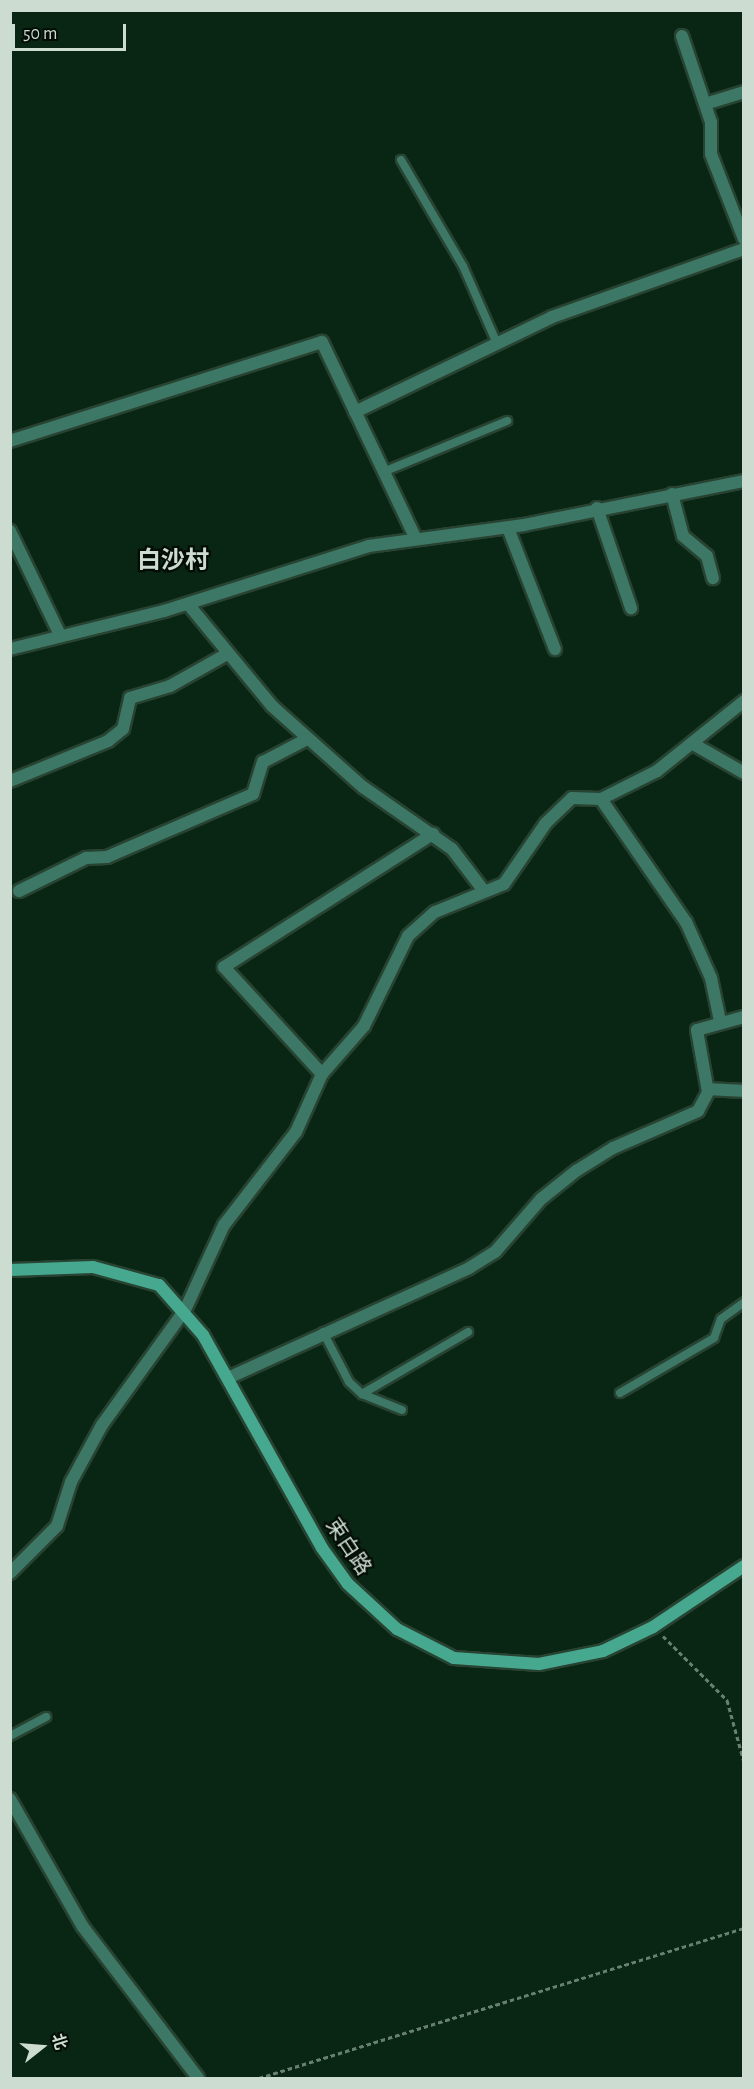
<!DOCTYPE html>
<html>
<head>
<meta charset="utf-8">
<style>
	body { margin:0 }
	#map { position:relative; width:754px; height:2089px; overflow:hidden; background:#092614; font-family:"Alegreya Sans","Noto Sans SC",sans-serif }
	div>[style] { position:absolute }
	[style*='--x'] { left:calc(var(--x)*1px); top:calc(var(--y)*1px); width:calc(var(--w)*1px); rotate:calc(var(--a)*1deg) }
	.path>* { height:3px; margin-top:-1.5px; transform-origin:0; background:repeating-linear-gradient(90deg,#698071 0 4.5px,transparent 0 7.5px) }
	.roads { filter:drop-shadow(2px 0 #284332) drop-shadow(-2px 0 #284332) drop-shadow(0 2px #284332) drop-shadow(0 -2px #284332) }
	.lane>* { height:8px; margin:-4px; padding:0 4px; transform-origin:4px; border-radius:4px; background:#3d7766 }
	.street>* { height:12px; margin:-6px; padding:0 6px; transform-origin:6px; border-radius:6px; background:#3d7766 }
	.secondary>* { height:12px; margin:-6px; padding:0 6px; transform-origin:6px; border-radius:6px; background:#46a98f }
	span { translate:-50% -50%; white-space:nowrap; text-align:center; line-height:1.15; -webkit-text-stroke:4.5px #030c05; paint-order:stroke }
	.street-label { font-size:21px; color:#ccdcd0 }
	.quarter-label { font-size:24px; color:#ccdcd0; font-weight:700 }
	.frame { position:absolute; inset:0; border:12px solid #ccdcd0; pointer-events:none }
	.north { position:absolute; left:12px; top:2017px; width:60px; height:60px; -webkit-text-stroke:4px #030c05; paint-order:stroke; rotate:73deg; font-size:16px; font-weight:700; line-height:24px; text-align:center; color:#ccdcd0 }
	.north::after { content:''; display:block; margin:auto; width:21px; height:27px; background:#ccdcd0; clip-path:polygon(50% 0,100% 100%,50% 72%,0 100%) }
	.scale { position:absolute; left:12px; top:24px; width:114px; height:27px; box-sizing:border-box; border:3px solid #ccdcd0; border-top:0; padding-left:8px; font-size:18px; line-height:21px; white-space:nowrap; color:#ccdcd0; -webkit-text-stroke:4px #030c05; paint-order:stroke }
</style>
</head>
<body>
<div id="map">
	<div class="path">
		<i style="--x:663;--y:1636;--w:91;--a:45"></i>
		<i style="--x:727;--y:1700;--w:64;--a:74.7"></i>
		<i style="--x:259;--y:2078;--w:508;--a:-17.19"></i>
	</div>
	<div class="roads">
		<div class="lane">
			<i style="--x:401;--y:160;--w:123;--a:59.7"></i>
			<i style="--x:463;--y:266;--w:82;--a:66.3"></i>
			<i style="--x:388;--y:470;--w:129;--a:-22.4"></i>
			<i style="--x:323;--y:1332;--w:56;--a:62.5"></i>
			<i style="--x:349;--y:1382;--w:18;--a:43"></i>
			<i style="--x:362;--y:1394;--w:43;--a:21.8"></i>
			<i style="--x:620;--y:1393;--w:109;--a:-30.3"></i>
			<i style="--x:714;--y:1338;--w:20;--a:-70"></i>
			<i style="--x:721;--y:1319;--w:29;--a:-36"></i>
			<i style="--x:362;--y:1394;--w:123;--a:-30.3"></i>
			<i style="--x:10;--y:1736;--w:41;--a:-27.8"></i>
		</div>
		<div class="street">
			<i style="--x:682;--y:36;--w:91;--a:71.4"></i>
			<i style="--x:711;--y:122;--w:32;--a:90"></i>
			<i style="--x:711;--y:154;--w:91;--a:68.8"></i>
			<i style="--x:705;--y:104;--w:41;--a:-17.1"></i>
			<i style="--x:355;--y:412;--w:219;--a:-25.7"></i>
			<i style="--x:552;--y:317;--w:204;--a:-19.5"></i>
			<i style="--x:10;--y:441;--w:327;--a:-17.6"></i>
			<i style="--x:322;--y:342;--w:218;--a:64.5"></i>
			<i style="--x:672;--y:494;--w:43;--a:75.3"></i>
			<i style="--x:683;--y:536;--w:31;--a:40"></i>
			<i style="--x:707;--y:556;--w:23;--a:75"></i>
			<i style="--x:597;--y:508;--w:106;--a:71.2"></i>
			<i style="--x:508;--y:528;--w:130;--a:68.8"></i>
			<i style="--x:10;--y:531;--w:113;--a:64.3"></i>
			<i style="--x:188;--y:604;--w:132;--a:50.5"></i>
			<i style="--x:272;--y:706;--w:122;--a:41.7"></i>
			<i style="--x:363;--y:787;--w:108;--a:34.9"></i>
			<i style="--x:452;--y:849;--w:53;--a:52.7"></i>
			<i style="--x:10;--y:649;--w:159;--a:-13.9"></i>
			<i style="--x:164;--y:611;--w:215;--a:-17.6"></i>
			<i style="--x:369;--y:546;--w:156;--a:-7.7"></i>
			<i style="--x:524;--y:525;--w:224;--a:-11.3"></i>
			<i style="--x:695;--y:745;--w:56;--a:29.7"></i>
			<i style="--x:10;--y:781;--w:106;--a:-22.2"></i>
			<i style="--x:108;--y:741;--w:19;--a:-39"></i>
			<i style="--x:123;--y:729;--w:32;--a:-77"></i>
			<i style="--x:130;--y:698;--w:42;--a:-16.7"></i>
			<i style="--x:170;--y:686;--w:65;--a:-29.3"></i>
			<i style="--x:601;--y:799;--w:150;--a:55.4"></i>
			<i style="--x:686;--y:922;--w:61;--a:65.9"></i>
			<i style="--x:711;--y:978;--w:44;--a:78.2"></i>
			<i style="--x:19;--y:891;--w:75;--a:-26.2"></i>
			<i style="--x:86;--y:858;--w:21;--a:-3"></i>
			<i style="--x:107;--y:857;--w:159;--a:-23.3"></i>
			<i style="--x:253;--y:794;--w:34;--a:-73"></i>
			<i style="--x:263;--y:762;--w:50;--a:-27.6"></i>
			<i style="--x:322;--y:1074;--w:145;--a:-132.5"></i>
			<i style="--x:224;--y:967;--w:248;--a:-32.5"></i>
			<i style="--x:708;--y:1089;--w:36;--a:3"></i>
			<i style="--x:228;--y:1378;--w:265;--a:-24.5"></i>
			<i style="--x:469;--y:1268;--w:31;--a:-32"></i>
			<i style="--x:495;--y:1252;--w:70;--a:-49"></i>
			<i style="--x:541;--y:1199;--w:45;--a:-38.7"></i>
			<i style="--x:576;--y:1171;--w:44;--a:-31.9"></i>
			<i style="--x:613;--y:1148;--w:93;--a:-23.5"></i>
			<i style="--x:698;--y:1111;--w:21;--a:-62"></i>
			<i style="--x:708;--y:1092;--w:63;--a:-100.1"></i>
			<i style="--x:697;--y:1030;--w:49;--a:-15.5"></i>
			<i style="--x:10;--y:1573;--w:66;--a:-45"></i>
			<i style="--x:57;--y:1526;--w:46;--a:-72.3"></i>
			<i style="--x:71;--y:1482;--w:65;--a:-61.5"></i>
			<i style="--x:102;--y:1425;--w:142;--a:-54.2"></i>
			<i style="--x:185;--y:1310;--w:94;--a:-65.4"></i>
			<i style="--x:224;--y:1225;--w:118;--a:-52.3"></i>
			<i style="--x:296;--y:1132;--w:64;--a:-65.9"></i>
			<i style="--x:322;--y:1074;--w:64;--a:-48.8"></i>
			<i style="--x:364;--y:1026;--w:100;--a:-63.9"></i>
			<i style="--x:408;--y:936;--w:36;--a:-42"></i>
			<i style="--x:435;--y:912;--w:74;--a:-22.1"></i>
			<i style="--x:504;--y:884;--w:74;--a:-55.5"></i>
			<i style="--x:546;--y:823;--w:36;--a:-44"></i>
			<i style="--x:572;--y:798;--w:29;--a:2"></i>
			<i style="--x:601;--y:799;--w:63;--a:-26.6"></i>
			<i style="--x:657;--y:771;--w:112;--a:-38.8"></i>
			<i style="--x:10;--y:1799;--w:147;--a:60.3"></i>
			<i style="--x:83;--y:1927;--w:190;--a:52.7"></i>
		</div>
		<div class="secondary">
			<i style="--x:10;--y:1270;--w:83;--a:-2.1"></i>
			<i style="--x:93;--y:1267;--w:68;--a:15.3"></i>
			<i style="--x:159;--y:1285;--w:67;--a:48.7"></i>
			<i style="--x:203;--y:1335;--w:244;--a:60.8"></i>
			<i style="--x:322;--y:1548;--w:44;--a:54.2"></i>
			<i style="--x:348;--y:1584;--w:67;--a:42.6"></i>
			<i style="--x:397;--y:1629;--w:64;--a:27"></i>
			<i style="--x:454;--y:1658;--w:85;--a:4"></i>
			<i style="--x:539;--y:1664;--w:65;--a:-11.5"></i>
			<i style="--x:603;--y:1651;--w:55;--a:-25.6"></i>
			<i style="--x:653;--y:1627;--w:110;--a:-33.8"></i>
		</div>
	</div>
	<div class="street-label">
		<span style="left:348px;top:1547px;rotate:56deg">束白路</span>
	</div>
	<div class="quarter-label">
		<span style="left:173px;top:562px">白沙村</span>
	</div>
	<div class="frame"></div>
	<div class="north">北</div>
	<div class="scale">50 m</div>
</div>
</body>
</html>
